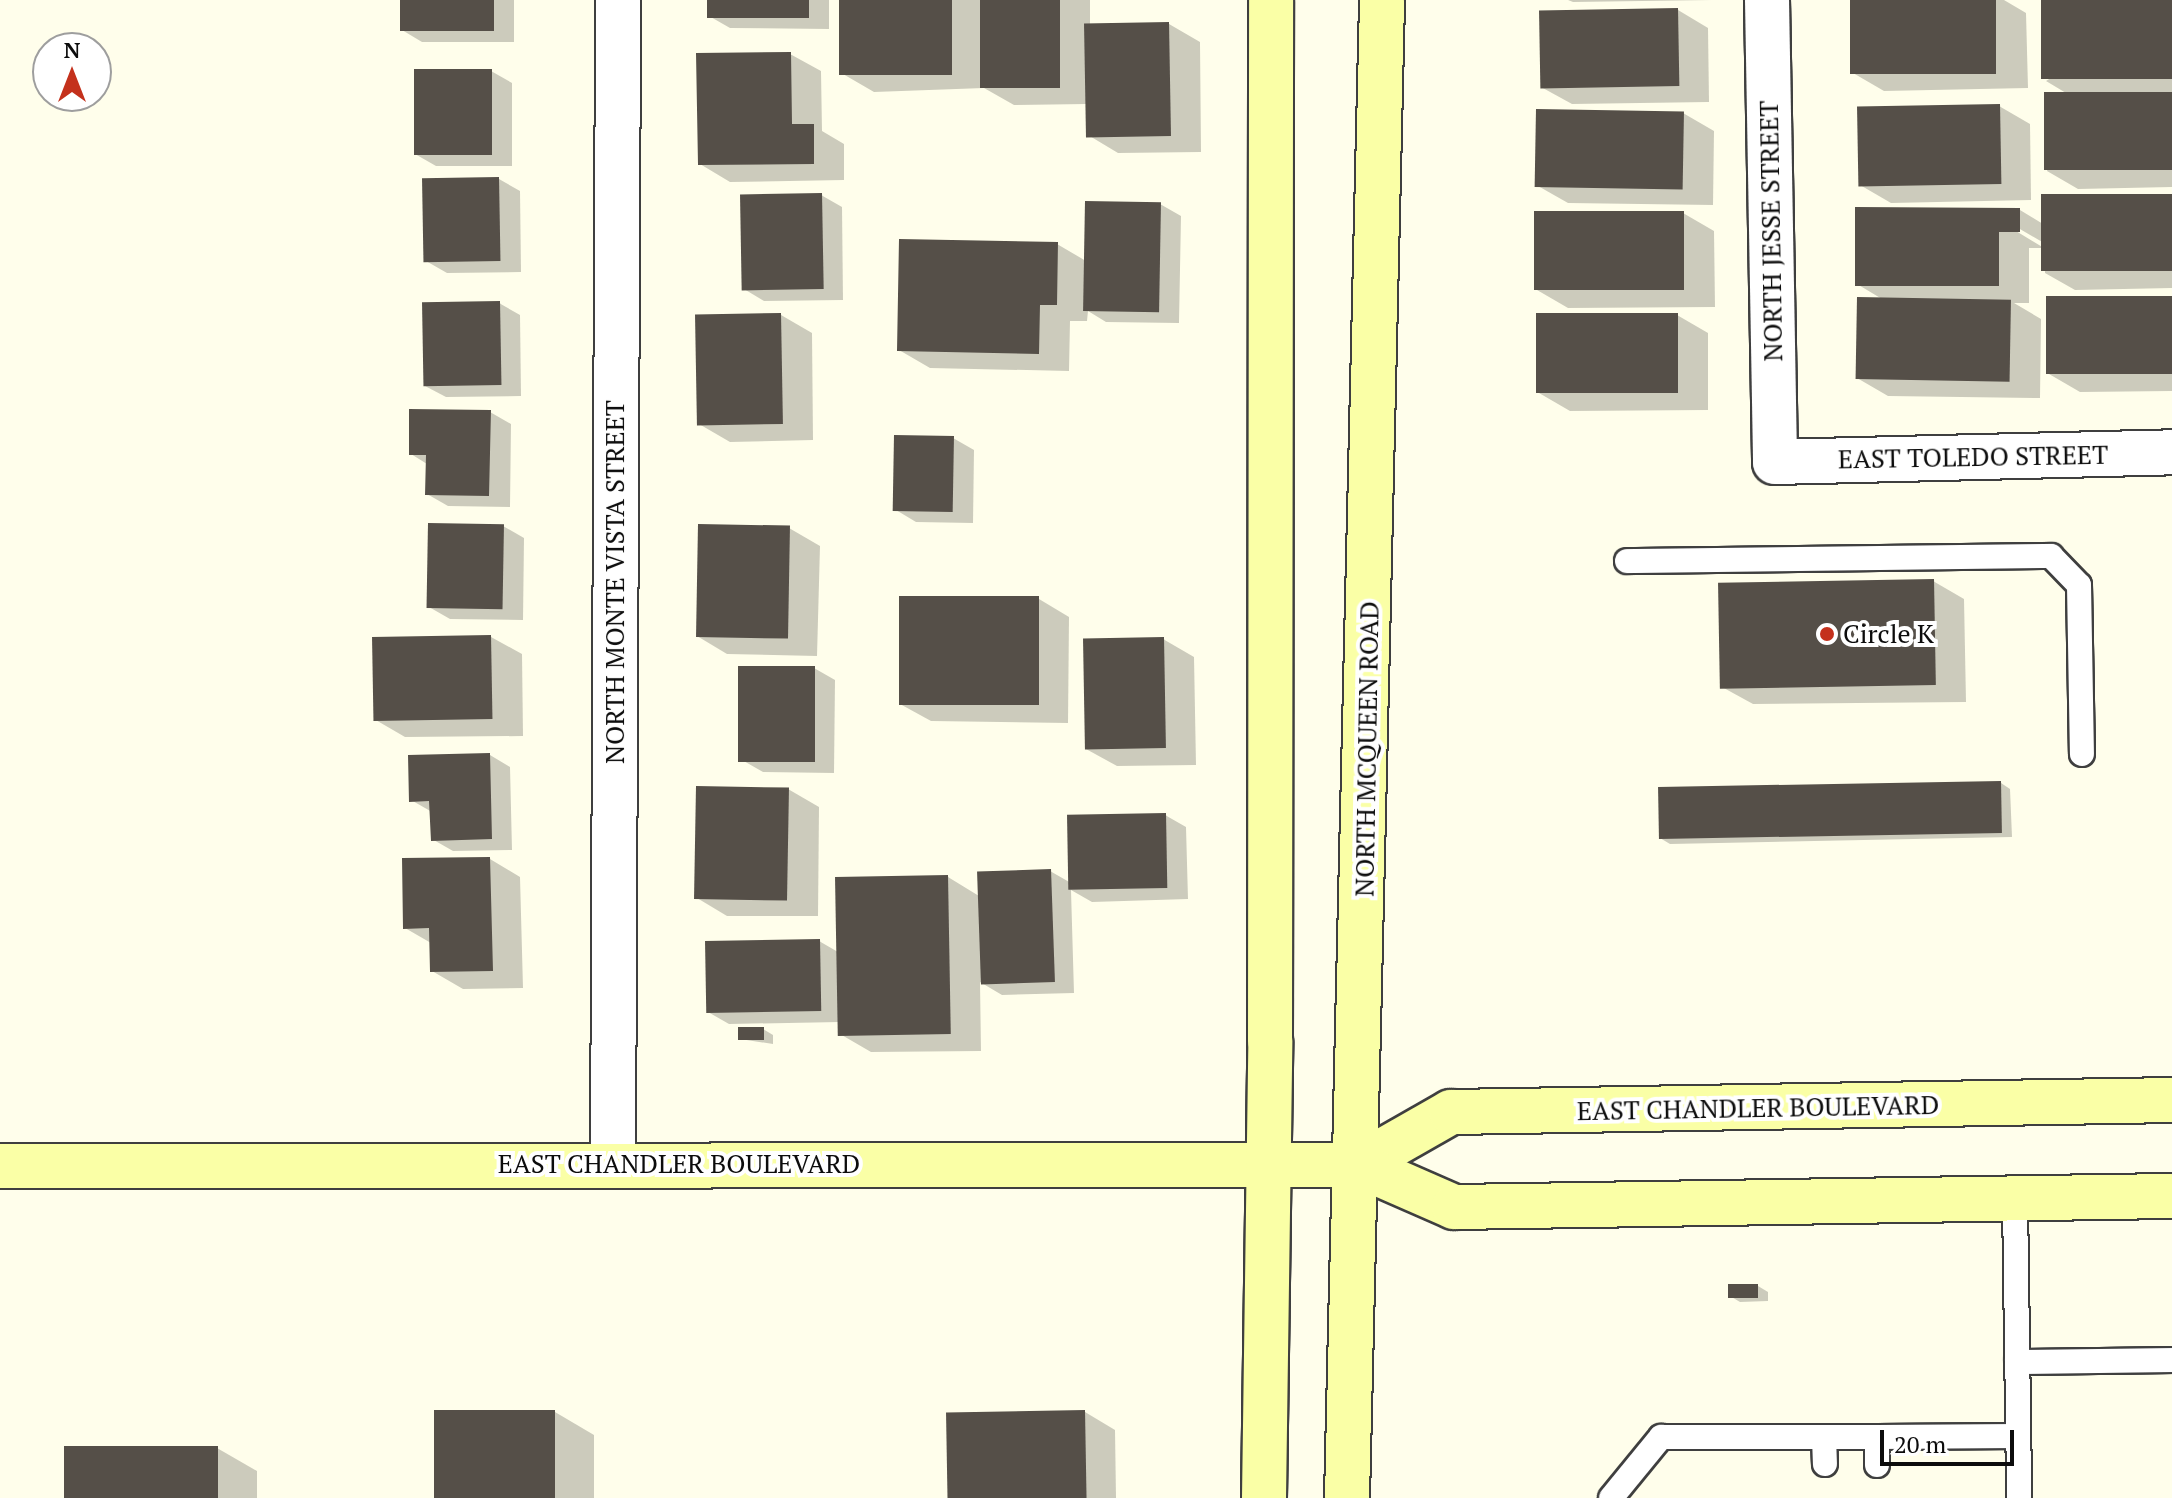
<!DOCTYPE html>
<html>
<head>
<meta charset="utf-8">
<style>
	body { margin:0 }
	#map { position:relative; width:2172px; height:1498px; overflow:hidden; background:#fffeeb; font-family:"PT Serif",serif }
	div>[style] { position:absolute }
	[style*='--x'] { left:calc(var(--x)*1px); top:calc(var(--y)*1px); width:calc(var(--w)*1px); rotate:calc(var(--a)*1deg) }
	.shadow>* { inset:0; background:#0003 }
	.building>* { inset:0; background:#554f48; transform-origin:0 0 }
	.roads { filter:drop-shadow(2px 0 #3f3f3f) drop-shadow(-2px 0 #3f3f3f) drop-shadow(0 2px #3f3f3f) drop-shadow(0 -2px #3f3f3f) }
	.service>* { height:24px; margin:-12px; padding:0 12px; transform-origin:12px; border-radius:12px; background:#fff }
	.minor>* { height:44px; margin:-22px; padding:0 22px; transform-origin:22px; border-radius:22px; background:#fff }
	.secondary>* { height:44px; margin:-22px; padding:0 22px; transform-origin:22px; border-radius:22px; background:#faffa6 }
	.dots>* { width:22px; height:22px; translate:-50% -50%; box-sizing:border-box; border:4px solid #fff; border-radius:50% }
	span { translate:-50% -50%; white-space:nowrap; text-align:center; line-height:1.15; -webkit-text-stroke:8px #fff; paint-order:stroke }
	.street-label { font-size:26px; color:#0c0c0c }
	.poi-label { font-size:26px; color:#0c0c0c }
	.left { translate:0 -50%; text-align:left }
	.north { position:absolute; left:32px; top:32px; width:80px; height:80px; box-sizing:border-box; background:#fff; border:2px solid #9e9e9e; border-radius:50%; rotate:0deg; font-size:22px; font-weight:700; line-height:32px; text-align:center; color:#0c0c0c }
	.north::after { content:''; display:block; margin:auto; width:28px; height:36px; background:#c4311c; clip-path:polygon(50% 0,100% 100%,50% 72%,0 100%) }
	.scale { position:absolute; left:1880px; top:1430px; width:134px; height:36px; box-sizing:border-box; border:4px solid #0c0c0c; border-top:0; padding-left:10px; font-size:24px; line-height:28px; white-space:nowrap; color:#0c0c0c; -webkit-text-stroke:6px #fff; paint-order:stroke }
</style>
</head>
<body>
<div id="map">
	<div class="shadow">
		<i style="clip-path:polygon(402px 0,514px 0,514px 42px,422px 42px,402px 30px)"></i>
		<i style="clip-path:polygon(709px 0,829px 0,829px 29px,730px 28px,709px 16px)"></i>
		<i style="clip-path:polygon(841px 0,1090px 0,1090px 25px,1169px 24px,1200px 42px,1201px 152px,1118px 153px,1088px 135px,1087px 104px,1014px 105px,984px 88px,874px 92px,843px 74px)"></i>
		<i style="clip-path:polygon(1568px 0,1712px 0,1573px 2px)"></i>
		<i style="clip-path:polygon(1852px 0,2004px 0,2026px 13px,2028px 88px,1884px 91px,1853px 73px)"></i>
		<i style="clip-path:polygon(2172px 2px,2172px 187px,2078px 189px,2047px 171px,2071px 96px,2046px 81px)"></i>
		<i style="clip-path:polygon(1678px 10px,1708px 28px,1709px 102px,1572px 104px,1541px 87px)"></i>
		<i style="clip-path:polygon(790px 54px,821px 71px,822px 131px,844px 144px,844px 180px,730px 182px,700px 164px)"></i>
		<i style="clip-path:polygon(491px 71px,512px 83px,512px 166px,436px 166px,415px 154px)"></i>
		<i style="clip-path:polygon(1999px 106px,2030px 124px,2031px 200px,1891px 203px,1860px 185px)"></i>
		<i style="clip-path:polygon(1683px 113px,1714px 131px,1713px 205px,1568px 203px,1538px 186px)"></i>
		<i style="clip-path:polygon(499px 179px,520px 191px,521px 272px,447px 273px,426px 261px)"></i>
		<i style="clip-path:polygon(821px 195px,842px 207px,843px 300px,764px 301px,744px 289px)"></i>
		<i style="clip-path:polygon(evenodd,2172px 196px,2172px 288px,2075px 290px,2045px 273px,2044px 248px,2029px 248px,2029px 303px,2014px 303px,2041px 319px,2040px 398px,1888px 396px,1857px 378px,1882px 299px,1857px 284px,2020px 210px,2043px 224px,2172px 196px,2013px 225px,2044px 243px,2044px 248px,2011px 228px,2013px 225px)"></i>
		<i style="clip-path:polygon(1160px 204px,1181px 216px,1179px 323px,1106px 322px,1088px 311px,1087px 321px,1070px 321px,1069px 371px,930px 368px,899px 350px,1057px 244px,1086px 261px)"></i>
		<i style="clip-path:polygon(1683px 213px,1714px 231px,1715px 307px,1568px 308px,1537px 290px)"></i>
		<i style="clip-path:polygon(2172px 298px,2172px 391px,2080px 392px,2049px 374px)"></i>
		<i style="clip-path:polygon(499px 303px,520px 315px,521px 396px,446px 397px,425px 386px)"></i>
		<i style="clip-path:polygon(781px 315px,812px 333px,813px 440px,730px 442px,699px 424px)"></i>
		<i style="clip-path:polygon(1677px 315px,1708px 333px,1708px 410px,1570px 411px,1539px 393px)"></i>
		<i style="clip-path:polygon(490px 412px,511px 424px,510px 507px,448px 506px,427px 494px,427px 464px,411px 454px)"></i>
		<i style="clip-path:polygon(953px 438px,974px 450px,973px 523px,916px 522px,896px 510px)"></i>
		<i style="clip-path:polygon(503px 526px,524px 538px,523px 620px,450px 619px,429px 607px)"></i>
		<i style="clip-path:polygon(789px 528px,820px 546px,817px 656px,727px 654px,697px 636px)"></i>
		<i style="clip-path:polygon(1933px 581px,1964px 599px,1966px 702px,1753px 704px,1722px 687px)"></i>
		<i style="clip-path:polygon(1039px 599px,1069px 617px,1068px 723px,931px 721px,900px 704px)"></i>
		<i style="clip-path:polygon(491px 637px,522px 654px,523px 736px,405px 737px,374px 719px)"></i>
		<i style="clip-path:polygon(1163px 639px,1194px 657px,1196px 765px,1117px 766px,1086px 749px)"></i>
		<i style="clip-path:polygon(814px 668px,835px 680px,834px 773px,763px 772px,742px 760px)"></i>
		<i style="clip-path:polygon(490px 755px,510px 767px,512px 850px,453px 851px,432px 839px,432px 812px,411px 800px)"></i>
		<i style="clip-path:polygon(2001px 783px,2010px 789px,2012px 837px,1670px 844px,1660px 838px)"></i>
		<i style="clip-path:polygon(788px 789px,819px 807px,818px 916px,727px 916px,697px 898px)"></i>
		<i style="clip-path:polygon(1165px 815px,1186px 827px,1188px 899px,1092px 902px,1071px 890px,1074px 993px,1002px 995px,980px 982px,981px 1051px,871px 1052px,840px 1034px,840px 1022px,729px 1024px,708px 1012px,819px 941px,838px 952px,948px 877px,979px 896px,1050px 871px,1071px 883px)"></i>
		<i style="clip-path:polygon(490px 859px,520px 877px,523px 988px,463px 989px,432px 971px,431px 943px,405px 928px)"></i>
		<i style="clip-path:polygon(763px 1029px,773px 1035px,773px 1044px,740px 1039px)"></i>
		<i style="clip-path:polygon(1758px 1286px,1768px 1292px,1768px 1301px,1740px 1302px,1730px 1296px)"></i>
		<i style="clip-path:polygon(555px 1412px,594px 1435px,594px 1498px,436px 1498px)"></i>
		<i style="clip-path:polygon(1085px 1412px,1115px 1430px,1116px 1498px,949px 1498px)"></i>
		<i style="clip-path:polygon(217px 1448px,257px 1471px,257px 1498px,66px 1498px)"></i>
	</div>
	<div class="building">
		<i style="left:400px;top:0;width:94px;height:31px"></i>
		<i style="left:707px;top:0;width:102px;height:18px"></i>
		<i style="left:839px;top:0;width:113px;height:75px"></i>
		<i style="left:980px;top:0;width:80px;height:88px"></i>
		<i style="left:1850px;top:0;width:146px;height:74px"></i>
		<i style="left:2172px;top:0;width:79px;height:131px;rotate:90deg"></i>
		<i style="left:1678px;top:8px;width:78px;height:139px;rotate:89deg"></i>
		<i style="left:1169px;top:22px;width:114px;height:85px;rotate:89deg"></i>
		<i style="clip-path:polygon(791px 52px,792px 124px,814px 124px,814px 164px,698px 165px,696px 53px)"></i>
		<i style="left:414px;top:69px;width:78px;height:86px"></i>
		<i style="left:2172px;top:92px;width:78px;height:128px;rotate:90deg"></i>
		<i style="left:2000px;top:104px;width:80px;height:143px;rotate:89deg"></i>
		<i style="left:1536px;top:109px;width:148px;height:78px;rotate:1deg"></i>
		<i style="left:499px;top:177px;width:84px;height:77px;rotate:89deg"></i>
		<i style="left:822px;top:193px;width:96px;height:82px;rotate:89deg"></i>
		<i style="left:2172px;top:194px;width:77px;height:131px;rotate:90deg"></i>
		<i style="left:1085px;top:201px;width:76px;height:110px;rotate:1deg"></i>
		<i style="clip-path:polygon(1855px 207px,2020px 208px,2020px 232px,1999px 232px,1999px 286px,1855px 286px)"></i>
		<i style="left:1684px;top:211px;width:79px;height:150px;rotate:90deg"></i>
		<i style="clip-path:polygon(899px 239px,1058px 242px,1057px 305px,1040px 305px,1039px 354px,897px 351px)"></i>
		<i style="left:2172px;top:296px;width:78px;height:126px;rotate:90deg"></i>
		<i style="left:1857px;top:297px;width:154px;height:82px;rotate:1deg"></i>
		<i style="left:500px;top:301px;width:84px;height:78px;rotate:89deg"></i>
		<i style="left:781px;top:313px;width:111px;height:86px;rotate:89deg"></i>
		<i style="left:1678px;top:313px;width:80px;height:142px;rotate:90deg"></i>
		<i style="clip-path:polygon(409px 409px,491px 410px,489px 496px,425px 495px,426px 455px,409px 455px)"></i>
		<i style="left:894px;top:435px;width:60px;height:76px;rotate:1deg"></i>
		<i style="left:428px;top:523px;width:76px;height:85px;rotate:1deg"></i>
		<i style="left:698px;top:524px;width:92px;height:113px;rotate:1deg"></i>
		<i style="left:1934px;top:579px;width:106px;height:216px;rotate:89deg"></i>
		<i style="left:899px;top:596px;width:140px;height:109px"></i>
		<i style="left:491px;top:635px;width:84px;height:119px;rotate:89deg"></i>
		<i style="left:1164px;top:637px;width:111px;height:81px;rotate:89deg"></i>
		<i style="left:738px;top:666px;width:77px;height:96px"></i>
		<i style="clip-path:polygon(490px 753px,492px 839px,431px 841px,429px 801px,409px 802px,408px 755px)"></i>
		<i style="left:2001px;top:781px;width:52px;height:343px;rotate:89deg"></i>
		<i style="left:696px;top:786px;width:93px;height:113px;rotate:1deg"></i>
		<i style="left:1166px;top:813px;width:75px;height:99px;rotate:89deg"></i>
		<i style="clip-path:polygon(490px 857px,493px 971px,430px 972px,429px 928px,403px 929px,402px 858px)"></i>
		<i style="left:1051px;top:869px;width:113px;height:74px;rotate:88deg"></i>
		<i style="left:948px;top:875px;width:159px;height:113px;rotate:89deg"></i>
		<i style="left:820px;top:939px;width:72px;height:115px;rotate:89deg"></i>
		<i style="left:738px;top:1027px;width:26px;height:13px"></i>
		<i style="left:1728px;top:1284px;width:30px;height:14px"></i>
		<i style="left:434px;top:1410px;width:121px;height:88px"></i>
		<i style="left:1085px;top:1410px;width:88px;height:139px;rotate:89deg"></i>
		<i style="left:218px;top:1446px;width:52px;height:154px;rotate:90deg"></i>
	</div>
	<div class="roads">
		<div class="service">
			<i style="--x:1627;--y:561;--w:424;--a:-0.7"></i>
			<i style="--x:2051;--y:556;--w:40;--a:46"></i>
			<i style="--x:2079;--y:585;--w:169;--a:89"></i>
			<i style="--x:2015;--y:1199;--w:299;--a:89.2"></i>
			<i style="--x:2017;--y:1362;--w:155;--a:-0.7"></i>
			<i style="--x:1824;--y:1437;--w:27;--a:88"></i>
			<i style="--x:1877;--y:1437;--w:141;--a:-0.4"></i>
			<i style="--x:1611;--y:1498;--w:79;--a:-50.7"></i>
			<i style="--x:1661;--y:1437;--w:216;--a:0"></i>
			<i style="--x:1877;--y:1437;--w:28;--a:90"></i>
		</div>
		<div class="minor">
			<i style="--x:1767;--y:0;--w:462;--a:89"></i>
			<i style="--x:1775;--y:462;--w:397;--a:-1.4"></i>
			<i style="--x:613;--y:1165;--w:1165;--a:-89.75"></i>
		</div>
		<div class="secondary">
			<i style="--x:1358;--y:1165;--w:107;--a:-29.7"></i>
			<i style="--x:1451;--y:1112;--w:721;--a:-0.95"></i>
			<i style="--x:0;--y:1166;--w:1358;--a:-0.04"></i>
			<i style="--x:1358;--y:1165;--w:105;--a:23.6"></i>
			<i style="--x:1454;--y:1207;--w:718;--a:-0.88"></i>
			<i style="--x:1264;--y:1498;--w:457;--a:-89.2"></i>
			<i style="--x:1270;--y:1041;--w:1041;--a:-89.94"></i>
			<i style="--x:1347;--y:1498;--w:1498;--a:-88.66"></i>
		</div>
	</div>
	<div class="dots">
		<i style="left:1827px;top:634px;background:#c4311c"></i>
	</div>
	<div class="street-label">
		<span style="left:1771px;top:231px;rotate:-91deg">NORTH JESSE STREET</span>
		<span style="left:1973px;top:457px;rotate:-1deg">EAST TOLEDO STREET</span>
		<span style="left:615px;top:582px;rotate:-90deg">NORTH MONTE VISTA STREET</span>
		<span style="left:1367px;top:749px;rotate:-89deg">NORTH MCQUEEN ROAD</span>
		<span style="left:1758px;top:1108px;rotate:-1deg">EAST CHANDLER BOULEVARD</span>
		<span style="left:679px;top:1164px">EAST CHANDLER BOULEVARD</span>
	</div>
	<div class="poi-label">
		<span class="left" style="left:1843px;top:634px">Circle K</span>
	</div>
	<div class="north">N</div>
	<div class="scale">20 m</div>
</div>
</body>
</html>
